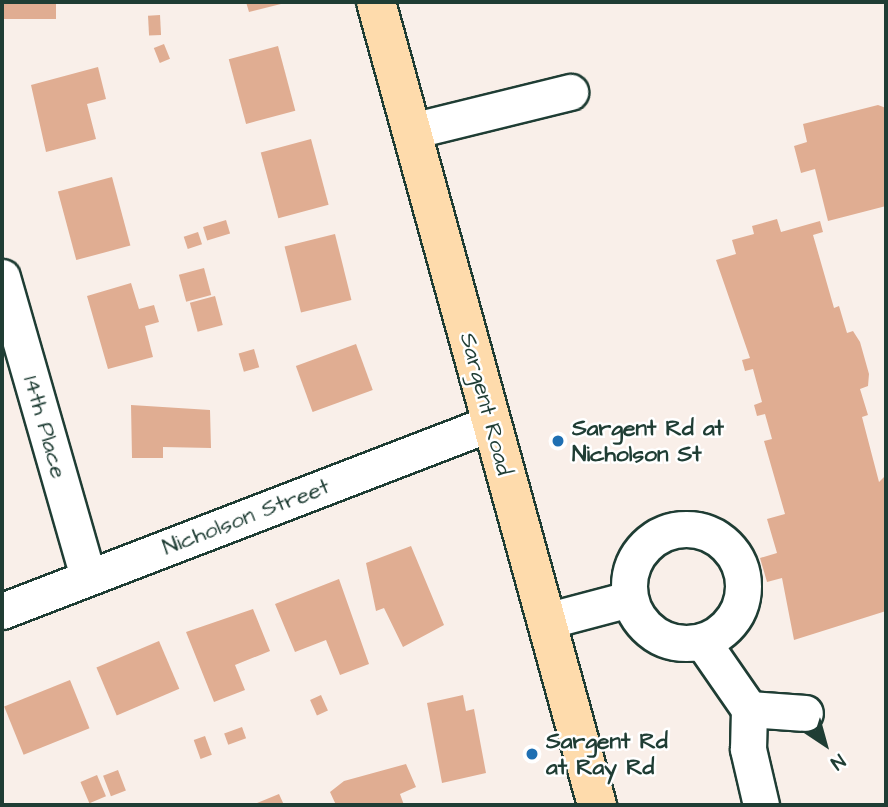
<!DOCTYPE html>
<html>
<head>
<meta charset="utf-8">
<style>
	body { margin:0 }
	#map { position:relative; width:888px; height:807px; overflow:hidden; background:#f9efe9; font-family:"Architects Daughter",sans-serif }
	div>[style] { position:absolute }
	[style*='--x'] { left:calc(var(--x)*1px); top:calc(var(--y)*1px); width:calc(var(--w)*1px); rotate:calc(var(--a)*1deg) }
	.building>* { inset:0; background:#e0ad92; transform-origin:0 0 }
	.roads { filter:drop-shadow(2px 0 #1f3d34) drop-shadow(-2px 0 #1f3d34) drop-shadow(0 2px #1f3d34) drop-shadow(0 -2px #1f3d34) }
	.minor>* { height:35px; margin:-17.5px; padding:0 17.5px; transform-origin:17.5px; border-radius:17.5px; background:#fff }
	.minor>.ring { margin:-17.5px; padding:0; box-sizing:content-box; background:none; border:35px solid #fff; border-radius:50% }
	.major>* { height:38px; margin:-19px; padding:0 19px; transform-origin:19px; border-radius:19px; background:#fedbac }
	.dots>* { width:19px; height:19px; translate:-50% -50%; box-sizing:border-box; border:4px solid #fff; border-radius:50% }
	span { translate:-50% -50%; white-space:nowrap; text-align:center; line-height:1.15; -webkit-text-stroke:5px #fff; paint-order:stroke }
	.street-label { font-size:23px; color:#1f3d34 }
	.poi-label { font-size:23px; color:#1f3d34; font-weight:700 }
	.left { translate:0 -50%; text-align:left }
	.frame { position:absolute; inset:0; border:4px solid #1f3d34; pointer-events:none }
	.north { position:absolute; left:790px; top:709px; width:70px; height:70px; -webkit-text-stroke:5px #fff; paint-order:stroke; rotate:144deg; font-size:19px; font-weight:700; line-height:28px; text-align:center; color:#1f3d34 }
	.north::after { content:''; display:block; margin:auto; width:24px; height:32px; background:#1f3d34; clip-path:polygon(50% 0,100% 100%,50% 72%,0 100%) }
</style>
</head>
<body>
<div id="map">
	<div class="building">
		<i style="left:3px;top:2px;width:53px;height:17px"></i>
		<i style="clip-path:polygon(246px 2px,285px 2px,285px 3px,249px 12px)"></i>
		<i style="left:160px;top:15px;width:20px;height:12px;rotate:87deg"></i>
		<i style="left:164px;top:44px;width:16px;height:11px;rotate:68deg"></i>
		<i style="left:278px;top:46px;width:67px;height:51px;rotate:75deg"></i>
		<i style="clip-path:polygon(98px 67px,106px 99px,87px 104px,96px 139px,46px 152px,31px 85px)"></i>
		<i style="clip-path:polygon(878px 105px,886px 108px,886px 206px,828px 221px,815px 169px,801px 173px,794px 146px,807px 142px,803px 124px)"></i>
		<i style="left:311px;top:139px;width:68px;height:52px;rotate:75deg"></i>
		<i style="left:112px;top:177px;width:71px;height:56px;rotate:75deg"></i>
		<i style="clip-path:polygon(777px 219px,781px 232px,820px 221px,823px 232px,813px 235px,834px 308px,839px 306px,847px 333px,853px 331px,860px 342px,869px 374px,868px 386px,860px 389px,868px 415px,862px 417px,879px 482px,886px 475px,886px 611px,794px 640px,782px 578px,767px 582px,760px 558px,777px 553px,767px 519px,785px 514px,764px 441px,772px 439px,765px 414px,757px 416px,754px 405px,762px 402px,753px 369px,745px 371px,742px 360px,750px 358px,716px 260px,736px 254px,732px 240px,754px 234px,752px 226px)"></i>
		<i style="left:226px;top:220px;width:14px;height:24px;rotate:73deg"></i>
		<i style="left:198px;top:232px;width:13px;height:15px;rotate:72deg"></i>
		<i style="left:335px;top:234px;width:68px;height:52px;rotate:76deg"></i>
		<i style="left:204px;top:268px;width:28px;height:26px;rotate:75deg"></i>
		<i style="clip-path:polygon(131px 283px,139px 309px,154px 305px,159px 322px,145px 326px,153px 357px,108px 369px,87px 296px)"></i>
		<i style="left:215px;top:296px;width:30px;height:26px;rotate:75deg"></i>
		<i style="left:356px;top:344px;width:49px;height:64px;rotate:70deg"></i>
		<i style="left:254px;top:349px;width:19px;height:16px;rotate:74deg"></i>
		<i style="clip-path:polygon(131px 405px,210px 410px,211px 448px,163px 447px,163px 458px,132px 458px)"></i>
		<i style="clip-path:polygon(411px 546px,444px 625px,403px 647px,384px 608px,376px 611px,366px 563px)"></i>
		<i style="clip-path:polygon(339px 579px,369px 664px,340px 675px,326px 640px,295px 652px,275px 604px)"></i>
		<i style="clip-path:polygon(253px 609px,270px 651px,235px 665px,245px 690px,214px 702px,186px 632px)"></i>
		<i style="left:159px;top:641px;width:52px;height:68px;rotate:67deg"></i>
		<i style="left:70px;top:680px;width:52px;height:71px;rotate:68deg"></i>
		<i style="left:321px;top:695px;width:17px;height:12px;rotate:66deg"></i>
		<i style="clip-path:polygon(463px 695px,466px 711px,474px 709px,486px 773px,442px 783px,427px 703px)"></i>
		<i style="left:242px;top:727px;width:12px;height:19px;rotate:70deg"></i>
		<i style="left:205px;top:736px;width:20px;height:12px;rotate:70deg"></i>
		<i style="clip-path:polygon(406px 764px,416px 787px,400px 794px,404px 805px,336px 805px,330px 792px,344px 781px)"></i>
		<i style="left:118px;top:770px;width:22px;height:16px;rotate:69deg"></i>
		<i style="left:97px;top:775px;width:23px;height:18px;rotate:67deg"></i>
		<i style="clip-path:polygon(279px 794px,284px 805px,252px 805px)"></i>
	</div>
	<div class="roads">
		<div class="minor">
			<i style="--x:411;--y:131;--w:164;--a:-13.8"></i>
			<i style="--x:2;--y:277;--w:312;--a:74"></i>
			<i class="ring" style="left:629px;top:529px;width:79px;height:79px"></i>
			<i style="--x:2;--y:611;--w:524;--a:-21.03"></i>
			<i style="--x:546;--y:621;--w:86;--a:-14.8"></i>
			<i style="--x:702;--y:641;--w:83;--a:55.3"></i>
			<i style="--x:749;--y:709;--w:56;--a:4.1"></i>
			<i style="--x:749;--y:709;--w:40;--a:91.4"></i>
			<i style="--x:748;--y:749;--w:57;--a:76.9"></i>
		</div>
		<div class="major">
			<i style="--x:376;--y:2;--w:833;--a:74.61"></i>
		</div>
	</div>
	<div class="dots">
		<i style="left:558px;top:441px;background:#1f6fb2"></i>
		<i style="left:532px;top:754px;background:#1f6fb2"></i>
	</div>
	<div class="street-label">
		<span style="left:486px;top:404px;rotate:75deg">Sargent Road</span>
		<span style="left:45px;top:427px;rotate:74deg">14th Place</span>
		<span style="left:246px;top:517px;rotate:-21deg">Nicholson Street</span>
	</div>
	<div class="poi-label">
		<span class="left" style="left:572px;top:441px">Sargent Rd at<br>Nicholson St</span>
		<span class="left" style="left:546px;top:754px">Sargent Rd<br>at Ray Rd</span>
	</div>
	<div class="frame"></div>
	<div class="north">N</div>
</div>
</body>
</html>
